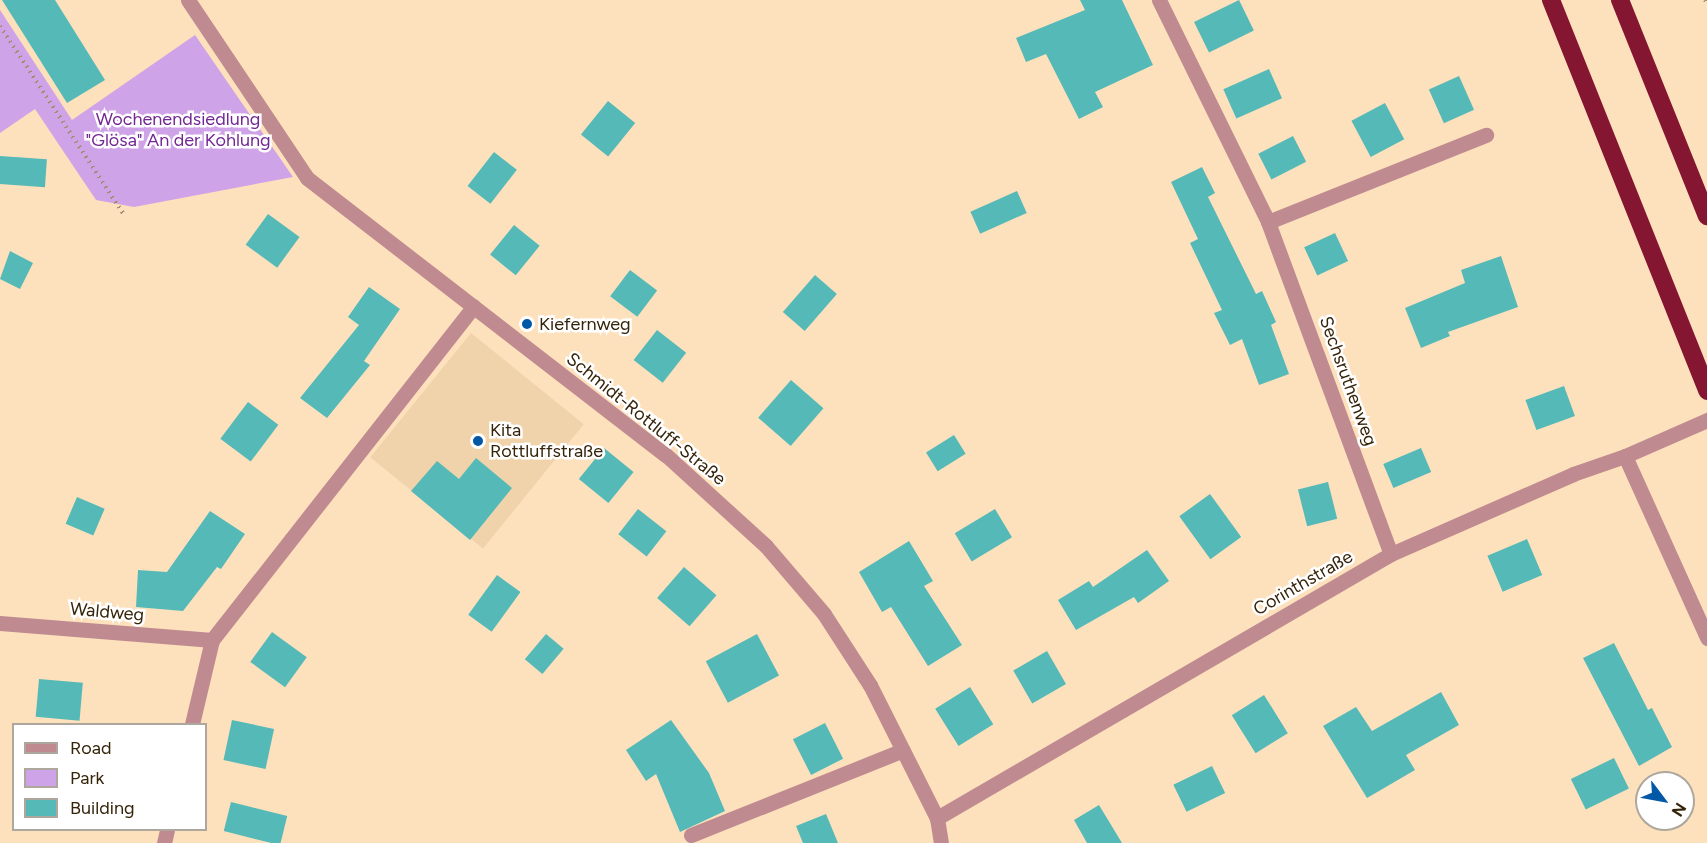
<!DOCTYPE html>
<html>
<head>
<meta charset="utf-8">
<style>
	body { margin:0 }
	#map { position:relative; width:1707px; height:843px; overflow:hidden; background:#fde1bd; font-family:Figtree,sans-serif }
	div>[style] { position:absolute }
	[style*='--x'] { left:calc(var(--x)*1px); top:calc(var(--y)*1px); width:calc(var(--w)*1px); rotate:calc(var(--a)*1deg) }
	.built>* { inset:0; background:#f0d2ab; transform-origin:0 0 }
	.green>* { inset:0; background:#cfa3e7 }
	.building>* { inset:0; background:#55b9b7; transform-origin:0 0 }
	.path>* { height:4px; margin-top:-2px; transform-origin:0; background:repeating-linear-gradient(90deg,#a38c6c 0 1.5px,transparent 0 6px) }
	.minor>* { height:15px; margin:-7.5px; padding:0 7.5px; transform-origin:7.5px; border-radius:7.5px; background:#c08b90 }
	.highway>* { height:18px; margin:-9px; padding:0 9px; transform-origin:9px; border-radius:9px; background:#851632 }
	.dots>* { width:16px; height:16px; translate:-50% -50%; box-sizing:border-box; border:3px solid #fff; border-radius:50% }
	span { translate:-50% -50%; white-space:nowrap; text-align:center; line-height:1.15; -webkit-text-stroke:5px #fff; paint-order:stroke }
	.park-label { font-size:18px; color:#732794 }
	.poi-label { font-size:18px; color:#35240a }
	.left { translate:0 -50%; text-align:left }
	.street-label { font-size:18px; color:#35240a }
	.legend { position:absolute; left:12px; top:723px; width:195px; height:108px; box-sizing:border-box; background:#fff; border:2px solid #aea79d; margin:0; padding:8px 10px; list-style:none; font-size:18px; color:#35240a }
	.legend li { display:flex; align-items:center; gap:12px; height:30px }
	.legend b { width:30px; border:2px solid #aea79d }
	.north { position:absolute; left:1635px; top:771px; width:60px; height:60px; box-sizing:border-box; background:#fff; border:2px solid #aea79d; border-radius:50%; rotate:122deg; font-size:16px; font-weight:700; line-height:24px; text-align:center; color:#35240a }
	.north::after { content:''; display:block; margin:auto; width:21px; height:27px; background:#0058a6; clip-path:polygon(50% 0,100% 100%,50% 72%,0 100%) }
</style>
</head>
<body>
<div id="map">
	<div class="built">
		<i style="left:471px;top:333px;width:145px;height:160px;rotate:39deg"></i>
	</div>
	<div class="green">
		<i style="clip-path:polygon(0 10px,72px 120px,195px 35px,293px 177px,134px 207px,96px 200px,35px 109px,0 133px)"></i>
	</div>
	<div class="building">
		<i style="clip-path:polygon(2px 0,55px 0,105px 80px,67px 103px)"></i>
		<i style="clip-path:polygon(1080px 0,1122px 0,1153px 65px,1095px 92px,1103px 107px,1079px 119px,1046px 54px,1026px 62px,1016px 38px,1085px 10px)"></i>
		<i style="left:1239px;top:0;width:34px;height:50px;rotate:64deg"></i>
		<i style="left:1269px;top:69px;width:32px;height:50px;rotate:66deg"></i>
		<i style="left:1459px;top:76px;width:37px;height:33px;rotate:66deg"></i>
		<i style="left:608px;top:101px;width:35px;height:43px;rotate:39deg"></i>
		<i style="left:1385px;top:103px;width:41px;height:38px;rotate:62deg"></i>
		<i style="left:1293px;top:136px;width:29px;height:39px;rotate:63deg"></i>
		<i style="left:494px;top:152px;width:29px;height:43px;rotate:38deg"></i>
		<i style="left:0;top:156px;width:47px;height:28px;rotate:4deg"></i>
		<i style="clip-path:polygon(1202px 167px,1215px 193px,1208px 197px,1256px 294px,1262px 291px,1276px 322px,1271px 325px,1289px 374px,1259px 385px,1242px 339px,1230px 345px,1214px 313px,1222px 310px,1190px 243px,1198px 239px,1171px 182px)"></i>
		<i style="left:1017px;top:191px;width:24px;height:51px;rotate:66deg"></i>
		<i style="left:268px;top:214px;width:39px;height:38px;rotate:36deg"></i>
		<i style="left:514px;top:225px;width:33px;height:38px;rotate:39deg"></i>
		<i style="left:1335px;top:233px;width:31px;height:34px;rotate:65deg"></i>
		<i style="clip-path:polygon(10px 251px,33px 263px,20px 289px,0 279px)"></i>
		<i style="clip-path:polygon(1501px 256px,1518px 307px,1448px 332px,1450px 336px,1421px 348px,1405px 308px,1465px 283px,1461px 270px)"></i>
		<i style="left:630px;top:270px;width:34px;height:33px;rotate:37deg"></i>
		<i style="left:815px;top:275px;width:29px;height:49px;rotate:41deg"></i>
		<i style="clip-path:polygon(369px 287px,400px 309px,364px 361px,370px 365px,327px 418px,300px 398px,359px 325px,348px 317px)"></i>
		<i style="left:657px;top:330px;width:37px;height:38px;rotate:38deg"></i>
		<i style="left:791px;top:380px;width:43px;height:50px;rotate:41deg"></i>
		<i style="left:1564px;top:386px;width:32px;height:41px;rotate:70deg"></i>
		<i style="left:248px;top:402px;width:38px;height:46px;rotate:37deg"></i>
		<i style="left:954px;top:435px;width:22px;height:33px;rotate:58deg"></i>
		<i style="left:604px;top:448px;width:38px;height:40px;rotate:39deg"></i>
		<i style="left:1421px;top:448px;width:26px;height:41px;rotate:67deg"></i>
		<i style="clip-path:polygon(476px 458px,512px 488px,470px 540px,411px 491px,437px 461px,459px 479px)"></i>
		<i style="left:1328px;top:482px;width:38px;height:31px;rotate:76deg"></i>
		<i style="left:1210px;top:494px;width:53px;height:38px;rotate:54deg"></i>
		<i style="left:77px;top:497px;width:30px;height:29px;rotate:23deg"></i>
		<i style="left:638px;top:509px;width:36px;height:32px;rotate:38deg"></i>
		<i style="left:995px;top:509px;width:33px;height:47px;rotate:59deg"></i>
		<i style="clip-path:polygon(210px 511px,245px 534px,221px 569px,217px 567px,183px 611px,136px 607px,138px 570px,167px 572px)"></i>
		<i style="left:1527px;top:539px;width:39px;height:43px;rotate:67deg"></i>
		<i style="clip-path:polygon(909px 541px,933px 581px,924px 586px,962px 645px,928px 666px,891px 607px,882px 612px,859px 572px)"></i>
		<i style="clip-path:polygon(1147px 550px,1169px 581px,1138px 603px,1134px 597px,1076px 630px,1058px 600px,1089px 581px,1093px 587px)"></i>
		<i style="left:684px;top:567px;width:43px;height:41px;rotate:41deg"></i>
		<i style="left:497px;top:575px;width:29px;height:49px;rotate:36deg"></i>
		<i style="left:272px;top:632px;width:43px;height:37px;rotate:36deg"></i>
		<i style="left:546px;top:634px;width:23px;height:33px;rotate:40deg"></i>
		<i style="left:757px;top:634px;width:47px;height:58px;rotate:62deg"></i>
		<i style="clip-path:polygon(1614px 643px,1648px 710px,1652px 708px,1672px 747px,1639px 766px,1583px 658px)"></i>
		<i style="left:1047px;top:651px;width:38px;height:39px;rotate:60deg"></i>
		<i style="left:39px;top:679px;width:44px;height:38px;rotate:5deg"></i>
		<i style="left:970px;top:687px;width:44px;height:41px;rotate:58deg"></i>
		<i style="clip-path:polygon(1441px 692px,1459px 725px,1406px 755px,1415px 770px,1367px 798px,1323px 726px,1356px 707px,1372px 731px)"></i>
		<i style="left:1264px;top:695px;width:45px;height:38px;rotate:58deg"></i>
		<i style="left:232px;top:720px;width:43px;height:41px;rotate:12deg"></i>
		<i style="clip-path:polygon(671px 720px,709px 773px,725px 811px,680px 832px,656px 774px,646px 781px,626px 750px)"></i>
		<i style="left:825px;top:723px;width:40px;height:36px;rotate:63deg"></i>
		<i style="left:1614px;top:758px;width:34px;height:48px;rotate:64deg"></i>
		<i style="left:1212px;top:766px;width:30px;height:43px;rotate:64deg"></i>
		<i style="left:231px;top:802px;width:58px;height:30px;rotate:14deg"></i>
		<i style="clip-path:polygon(1099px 805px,1122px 843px,1087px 843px,1074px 820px)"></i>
		<i style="clip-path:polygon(826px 814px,838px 843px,803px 843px,796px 826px)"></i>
	</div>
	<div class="path">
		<i style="--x:1705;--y:0;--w:4;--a:63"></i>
		<i style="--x:0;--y:26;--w:226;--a:56.7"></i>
	</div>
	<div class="minor">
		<i style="--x:188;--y:0;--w:214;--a:56.2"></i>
		<i style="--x:307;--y:178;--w:453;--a:37.7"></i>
		<i style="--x:666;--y:455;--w:135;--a:42.3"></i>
		<i style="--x:766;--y:546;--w:89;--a:49.5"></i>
		<i style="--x:824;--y:614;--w:85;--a:57.1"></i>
		<i style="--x:870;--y:685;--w:149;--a:63.3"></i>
		<i style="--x:937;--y:818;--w:25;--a:81"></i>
		<i style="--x:1159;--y:0;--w:247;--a:63.8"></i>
		<i style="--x:1268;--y:222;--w:354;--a:69.7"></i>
		<i style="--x:1268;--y:222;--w:235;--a:-21.8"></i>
		<i style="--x:1625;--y:456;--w:200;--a:65.7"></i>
		<i style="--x:0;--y:623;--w:213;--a:4.6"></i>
		<i style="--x:192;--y:724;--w:86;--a:-76.6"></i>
		<i style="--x:212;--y:640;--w:424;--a:-51.9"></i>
		<i style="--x:937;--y:818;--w:525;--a:-30.18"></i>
		<i style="--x:1391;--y:554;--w:199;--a:-23.7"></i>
		<i style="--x:1573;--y:474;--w:55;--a:-19.1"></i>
		<i style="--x:1625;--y:456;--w:90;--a:-23.7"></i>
		<i style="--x:691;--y:835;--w:228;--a:-21.8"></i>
		<i style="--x:164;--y:843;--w:13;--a:-77"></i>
	</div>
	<div class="highway">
		<i style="--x:1551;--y:0;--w:421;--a:68.2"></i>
		<i style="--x:1620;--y:0;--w:233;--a:68.1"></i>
	</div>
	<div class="dots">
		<i style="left:527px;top:324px;background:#0058a6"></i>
		<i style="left:478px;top:441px;background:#0058a6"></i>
	</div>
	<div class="park-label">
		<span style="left:178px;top:130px">Wochenendsiedlung<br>"Glösa" An der Kohlung</span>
	</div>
	<div class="poi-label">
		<span class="left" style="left:539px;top:324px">Kiefernweg</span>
		<span class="left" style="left:490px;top:441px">Kita<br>Rottluffstraße</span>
	</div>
	<div class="street-label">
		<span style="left:1348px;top:381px;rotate:70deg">Sechsruthenweg</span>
		<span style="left:646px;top:419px;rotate:39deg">Schmidt-Rottluff-Straße</span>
		<span style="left:1303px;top:583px;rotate:-30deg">Corinthstraße</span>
		<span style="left:107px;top:612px;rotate:5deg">Waldweg</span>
	</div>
	<ul class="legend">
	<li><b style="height:8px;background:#c08b90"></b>Road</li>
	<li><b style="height:16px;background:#cfa3e7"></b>Park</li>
	<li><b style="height:16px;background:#55b9b7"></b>Building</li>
	</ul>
	<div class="north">N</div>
</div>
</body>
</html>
